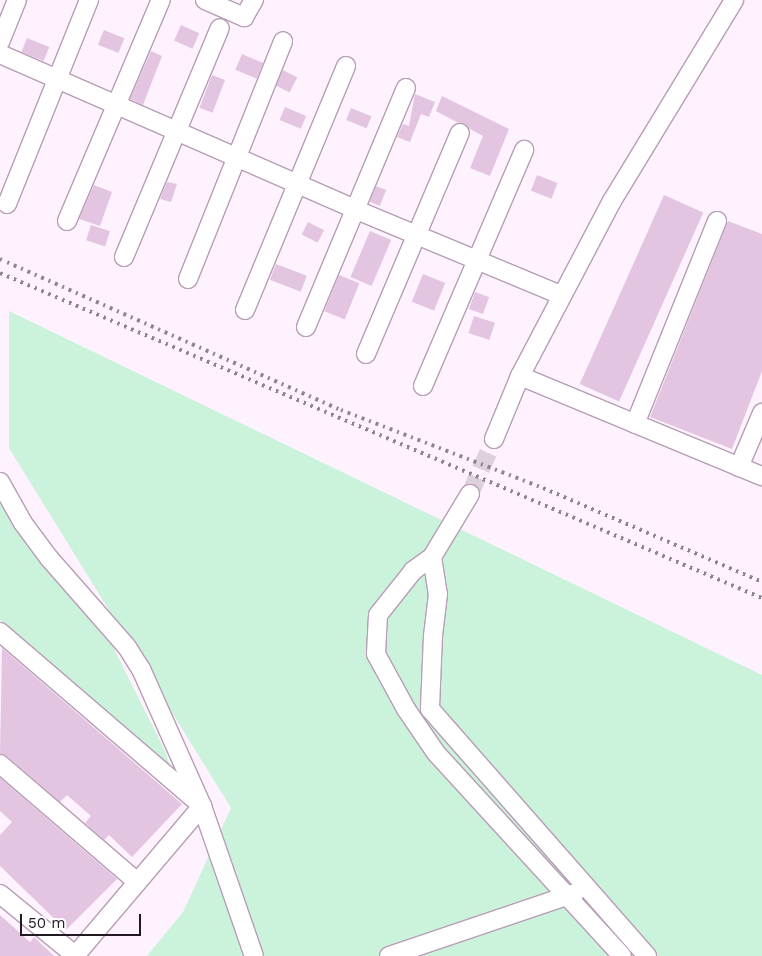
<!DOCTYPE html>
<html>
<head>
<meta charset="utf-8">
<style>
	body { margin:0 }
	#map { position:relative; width:762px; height:956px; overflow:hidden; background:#fdf2fd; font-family:"Work Sans",sans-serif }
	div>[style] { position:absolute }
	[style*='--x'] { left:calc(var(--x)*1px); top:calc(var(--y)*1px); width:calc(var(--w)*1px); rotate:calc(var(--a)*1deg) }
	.green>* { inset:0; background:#cbf3db }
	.building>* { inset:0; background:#e3c5e2; transform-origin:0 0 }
	.minor-tunnel>* { height:18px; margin-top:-9px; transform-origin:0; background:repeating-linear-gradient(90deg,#dcd1dc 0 18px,transparent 0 27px) }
	.roads { filter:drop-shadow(1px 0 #b79db6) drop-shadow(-1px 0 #b79db6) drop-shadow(0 1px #b79db6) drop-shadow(0 -1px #b79db6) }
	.minor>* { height:18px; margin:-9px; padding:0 9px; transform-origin:9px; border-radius:9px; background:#fff }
	.rail>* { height:4px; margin-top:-2px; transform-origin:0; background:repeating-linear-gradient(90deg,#8e848e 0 2.5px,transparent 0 7.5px) }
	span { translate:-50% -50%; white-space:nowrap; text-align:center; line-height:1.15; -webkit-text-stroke:4px #fff; paint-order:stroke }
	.scale { position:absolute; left:20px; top:914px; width:121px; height:22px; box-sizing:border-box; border:2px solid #221822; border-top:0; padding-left:6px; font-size:15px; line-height:18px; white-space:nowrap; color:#221822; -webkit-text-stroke:4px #fff; paint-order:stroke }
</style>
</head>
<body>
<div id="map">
	<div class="green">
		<i style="clip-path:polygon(9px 311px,762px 675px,762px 956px,147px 956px,183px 912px,231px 808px,9px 448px)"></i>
		<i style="clip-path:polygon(0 504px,47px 568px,112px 645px,166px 753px,173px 776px,0 620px)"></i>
	</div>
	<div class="building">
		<i style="left:181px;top:25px;width:20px;height:17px;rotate:24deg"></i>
		<i style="left:104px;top:30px;width:22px;height:16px;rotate:22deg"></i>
		<i style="left:27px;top:38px;width:24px;height:15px;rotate:22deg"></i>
		<i style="clip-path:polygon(151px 51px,162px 56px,143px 105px,130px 99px)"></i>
		<i style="left:242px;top:54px;width:23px;height:17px;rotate:23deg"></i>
		<i style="left:283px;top:70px;width:16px;height:17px;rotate:27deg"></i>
		<i style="left:212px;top:75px;width:14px;height:35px;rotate:21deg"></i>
		<i style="clip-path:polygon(415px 94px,435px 102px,429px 117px,421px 114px,410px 142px,397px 137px,403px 124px,409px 126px)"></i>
		<i style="clip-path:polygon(442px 96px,509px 129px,490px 176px,470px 168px,483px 136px,436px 111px)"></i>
		<i style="left:285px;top:107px;width:23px;height:14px;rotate:23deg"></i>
		<i style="left:351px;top:108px;width:22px;height:13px;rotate:22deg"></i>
		<i style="left:537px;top:175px;width:22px;height:17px;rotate:21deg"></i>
		<i style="clip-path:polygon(167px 182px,177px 184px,171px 202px,160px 199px)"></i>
		<i style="clip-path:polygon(94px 185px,112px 192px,100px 226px,79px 219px)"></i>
		<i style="left:376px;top:186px;width:11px;height:17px;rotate:22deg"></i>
		<i style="left:664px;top:195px;width:43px;height:207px;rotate:24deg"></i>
		<i style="clip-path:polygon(728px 221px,762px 234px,762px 371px,732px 449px,650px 417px)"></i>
		<i style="left:308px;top:222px;width:18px;height:14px;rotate:27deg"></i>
		<i style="left:91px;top:225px;width:20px;height:16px;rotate:18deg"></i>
		<i style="left:370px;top:231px;width:23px;height:50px;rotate:23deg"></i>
		<i style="left:276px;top:264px;width:33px;height:17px;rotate:21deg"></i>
		<i style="left:423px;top:274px;width:24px;height:30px;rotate:22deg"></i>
		<i style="left:339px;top:275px;width:22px;height:39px;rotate:22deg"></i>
		<i style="left:475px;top:292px;width:15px;height:18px;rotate:20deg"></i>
		<i style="left:474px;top:316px;width:22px;height:18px;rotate:18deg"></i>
		<i style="clip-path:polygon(2px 648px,182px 804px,132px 857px,109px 835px,104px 840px,85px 823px,91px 816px,67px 795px,60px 802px,7px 756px,0 754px)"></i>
		<i style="clip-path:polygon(0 778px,117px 879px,66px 930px,0 866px,0 835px,12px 822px,0 811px)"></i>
		<i style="clip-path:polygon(0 915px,30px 942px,34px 937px,54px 956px,0 956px)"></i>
	</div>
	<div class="minor-tunnel">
		<i style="--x:470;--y:494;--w:60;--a:-66.4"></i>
	</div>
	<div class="roads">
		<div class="minor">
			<i style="--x:205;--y:0;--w:43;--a:23.6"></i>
			<i style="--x:244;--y:17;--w:20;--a:-60"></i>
			<i style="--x:0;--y:42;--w:45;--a:-68"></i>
			<i style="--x:0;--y:54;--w:386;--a:23.6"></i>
			<i style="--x:354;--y:209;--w:224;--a:22.6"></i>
			<i style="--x:7;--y:204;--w:220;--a:-68.1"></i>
			<i style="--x:67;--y:221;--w:240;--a:-67"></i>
			<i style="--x:124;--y:257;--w:248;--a:-67.3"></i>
			<i style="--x:188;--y:279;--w:256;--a:-68.2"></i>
			<i style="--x:245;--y:310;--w:264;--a:-67.5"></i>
			<i style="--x:306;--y:327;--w:259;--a:-67.3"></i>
			<i style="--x:366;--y:354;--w:240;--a:-67"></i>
			<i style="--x:520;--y:376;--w:262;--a:22.5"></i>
			<i style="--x:423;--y:386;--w:257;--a:-66.8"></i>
			<i style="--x:635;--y:424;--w:219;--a:-68"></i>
			<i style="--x:494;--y:439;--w:68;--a:-67.6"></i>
			<i style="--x:520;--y:376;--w:198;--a:-62.3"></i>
			<i style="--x:612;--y:201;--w:235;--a:-58.7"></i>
			<i style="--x:739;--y:467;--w:59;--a:-66.9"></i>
			<i style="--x:0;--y:482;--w:47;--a:60.7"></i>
			<i style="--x:23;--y:523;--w:44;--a:53.4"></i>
			<i style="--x:49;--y:558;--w:118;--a:48.8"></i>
			<i style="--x:127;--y:647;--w:26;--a:58"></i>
			<i style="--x:141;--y:669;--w:150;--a:66"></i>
			<i style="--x:202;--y:806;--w:197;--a:130.3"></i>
			<i style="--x:470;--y:494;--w:74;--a:121.1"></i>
			<i style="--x:432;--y:557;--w:24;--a:144"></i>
			<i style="--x:413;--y:571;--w:56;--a:128.5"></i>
			<i style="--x:378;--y:615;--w:39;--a:93"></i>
			<i style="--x:376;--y:654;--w:63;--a:61.4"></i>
			<i style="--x:406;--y:709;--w:53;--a:55.7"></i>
			<i style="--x:436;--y:753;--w:275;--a:47.5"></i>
			<i style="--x:432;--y:557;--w:37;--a:81"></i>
			<i style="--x:438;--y:594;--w:42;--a:96.8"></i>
			<i style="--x:433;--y:636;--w:73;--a:92.4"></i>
			<i style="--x:430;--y:709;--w:329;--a:48.7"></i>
			<i style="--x:0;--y:632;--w:267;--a:40.7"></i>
			<i style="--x:202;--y:806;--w:159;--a:70.9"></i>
			<i style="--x:0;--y:764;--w:181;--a:40.7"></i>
			<i style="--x:0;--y:894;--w:98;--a:39.2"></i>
			<i style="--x:389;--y:956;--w:196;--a:-18.7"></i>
		</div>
	</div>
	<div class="rail">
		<i style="--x:0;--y:259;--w:373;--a:23.9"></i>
		<i style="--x:341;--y:410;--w:217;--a:21.1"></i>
		<i style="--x:543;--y:488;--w:238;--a:23.2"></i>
		<i style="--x:0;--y:273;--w:828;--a:23.1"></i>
	</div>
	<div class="scale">50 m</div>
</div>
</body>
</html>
